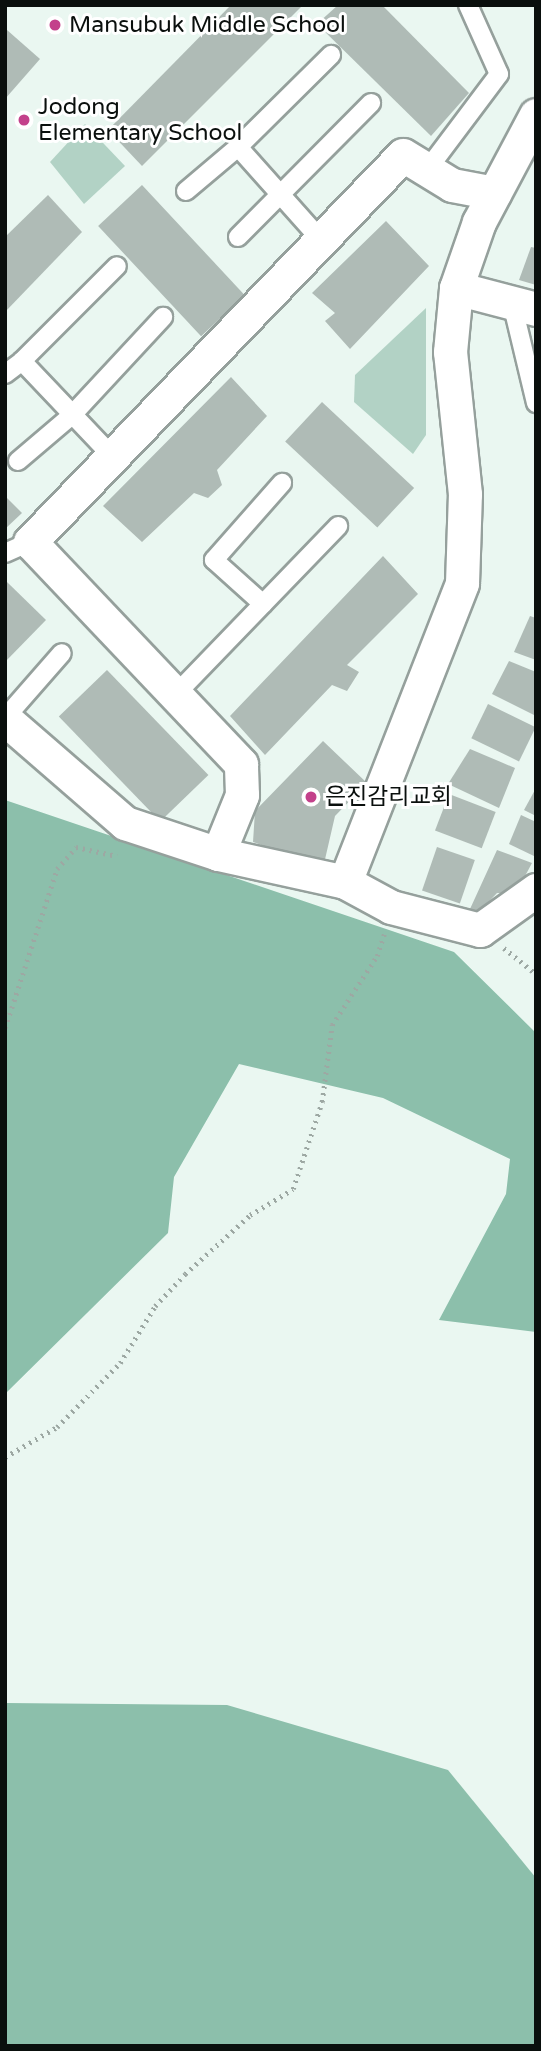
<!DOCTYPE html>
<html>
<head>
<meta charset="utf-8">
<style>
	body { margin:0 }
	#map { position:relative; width:541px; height:2051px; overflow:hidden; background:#eaf7f1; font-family:"Varela Round","Noto Sans KR",sans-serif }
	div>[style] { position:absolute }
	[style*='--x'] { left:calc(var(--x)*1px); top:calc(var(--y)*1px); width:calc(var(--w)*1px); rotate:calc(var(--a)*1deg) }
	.green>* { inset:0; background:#b2d2c5 }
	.forest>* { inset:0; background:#8cbfab }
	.building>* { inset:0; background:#afbbb6; transform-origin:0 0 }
	.path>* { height:4.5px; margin-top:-2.25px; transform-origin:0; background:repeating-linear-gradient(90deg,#9da8a3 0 2px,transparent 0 7px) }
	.roads { filter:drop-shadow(2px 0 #95a09c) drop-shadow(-2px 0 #95a09c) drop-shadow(0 2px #95a09c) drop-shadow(0 -2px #95a09c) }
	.service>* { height:18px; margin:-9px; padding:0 9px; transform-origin:9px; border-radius:9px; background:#fff }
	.minor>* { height:33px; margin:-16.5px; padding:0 16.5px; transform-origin:16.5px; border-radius:16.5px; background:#fff }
	.dots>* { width:19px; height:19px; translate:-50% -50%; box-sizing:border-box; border:4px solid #fff; border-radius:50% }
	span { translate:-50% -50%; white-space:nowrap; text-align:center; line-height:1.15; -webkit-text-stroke:6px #fff; paint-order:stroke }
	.poi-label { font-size:23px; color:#0a0f0d }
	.left { translate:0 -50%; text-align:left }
	.frame { position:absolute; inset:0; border:7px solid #0a0f0d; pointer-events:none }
</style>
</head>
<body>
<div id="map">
	<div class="green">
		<i style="clip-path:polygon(85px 124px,125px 166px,84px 204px,50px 162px)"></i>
		<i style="clip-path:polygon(426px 308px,426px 435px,413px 454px,354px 402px,355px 375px)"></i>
	</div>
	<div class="forest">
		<i style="clip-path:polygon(5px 800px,454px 952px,536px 1033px,536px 1332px,439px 1320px,506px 1194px,510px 1159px,383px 1098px,239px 1064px,174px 1177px,168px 1233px,5px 1394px)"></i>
		<i style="clip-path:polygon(5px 1703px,227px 1705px,448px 1770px,536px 1878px,536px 2046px,5px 2046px)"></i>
	</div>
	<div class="building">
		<i style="clip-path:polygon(231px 5px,303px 5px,142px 166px,108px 130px)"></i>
		<i style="clip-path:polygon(338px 5px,382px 5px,469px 93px,431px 136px,317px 24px)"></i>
		<i style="clip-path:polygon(7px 30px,40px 59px,5px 99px,5px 32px)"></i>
		<i style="left:142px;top:185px;width:151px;height:60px;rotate:47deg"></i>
		<i style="clip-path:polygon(48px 195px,82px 232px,5px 312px,5px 237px)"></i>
		<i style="clip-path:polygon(386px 221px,429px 266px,350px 349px,325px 321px,335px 313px,312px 293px)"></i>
		<i style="clip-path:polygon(531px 247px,536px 248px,536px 285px,519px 280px)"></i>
		<i style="clip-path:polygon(231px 377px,267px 416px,217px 470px,222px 485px,208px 498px,194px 493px,142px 542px,103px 506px)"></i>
		<i style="left:322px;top:402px;width:126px;height:54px;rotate:43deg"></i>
		<i style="clip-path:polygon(5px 496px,22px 513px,5px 529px)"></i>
		<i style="clip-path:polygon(383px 556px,418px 594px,347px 665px,359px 672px,347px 691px,332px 685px,265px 755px,230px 716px)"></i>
		<i style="clip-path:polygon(7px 582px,46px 620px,5px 662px,5px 584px)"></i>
		<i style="clip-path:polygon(530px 616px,536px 618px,536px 660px,514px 652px)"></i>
		<i style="clip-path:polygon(509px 661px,536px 672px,536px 716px,492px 694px)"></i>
		<i style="left:107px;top:670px;width:146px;height:67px;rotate:46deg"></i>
		<i style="left:488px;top:704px;width:53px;height:38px;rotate:26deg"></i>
		<i style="clip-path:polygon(323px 741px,367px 783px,335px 816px,323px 868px,253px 842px,255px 811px)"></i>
		<i style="clip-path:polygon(470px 749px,515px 768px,499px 808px,448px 784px)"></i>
		<i style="clip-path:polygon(536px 788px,536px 816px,524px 810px)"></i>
		<i style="left:449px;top:794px;width:50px;height:39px;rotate:21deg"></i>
		<i style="clip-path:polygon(521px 815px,536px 822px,536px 857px,509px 844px)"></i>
		<i style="left:437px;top:847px;width:40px;height:46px;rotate:19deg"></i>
		<i style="clip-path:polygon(497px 850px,532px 863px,516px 893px,497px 893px,479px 912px,470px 909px)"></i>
	</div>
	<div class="path">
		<i style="--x:504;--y:948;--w:41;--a:39.1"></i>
		<i style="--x:5;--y:1028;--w:167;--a:-71.9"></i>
		<i style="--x:57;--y:869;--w:29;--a:-49"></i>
		<i style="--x:76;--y:847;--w:42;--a:12.4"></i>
		<i style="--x:5;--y:1457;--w:60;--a:-30"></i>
		<i style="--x:57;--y:1427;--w:90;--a:-45.5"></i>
		<i style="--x:120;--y:1363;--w:67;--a:-58.4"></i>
		<i style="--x:155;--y:1306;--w:44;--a:-46.8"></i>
		<i style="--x:185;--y:1274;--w:88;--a:-42.2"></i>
		<i style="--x:250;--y:1215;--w:50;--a:-31.2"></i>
		<i style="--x:293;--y:1189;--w:92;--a:-71.6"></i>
		<i style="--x:322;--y:1102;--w:78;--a:-82.6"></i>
		<i style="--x:332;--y:1025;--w:82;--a:-56.9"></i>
		<i style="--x:377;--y:956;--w:23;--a:-72"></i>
	</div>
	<div class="roads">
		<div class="service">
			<i style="--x:427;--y:170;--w:120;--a:-53.1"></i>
			<i style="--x:499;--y:74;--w:76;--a:-114.2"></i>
			<i style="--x:186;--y:191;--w:68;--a:-40.2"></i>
			<i style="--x:238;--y:237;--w:189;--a:-45.2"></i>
			<i style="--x:321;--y:240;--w:125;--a:-131.7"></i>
			<i style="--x:238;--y:147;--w:131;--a:-44.7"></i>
			<i style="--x:512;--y:303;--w:103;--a:76.5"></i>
			<i style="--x:5;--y:374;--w:21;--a:-37"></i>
			<i style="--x:112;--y:456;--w:131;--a:-133.5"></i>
			<i style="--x:22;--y:361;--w:134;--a:-45"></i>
			<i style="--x:18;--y:461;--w:71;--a:-40.4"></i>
			<i style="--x:72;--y:415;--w:134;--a:-47.1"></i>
			<i style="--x:5;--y:553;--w:27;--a:-24"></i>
			<i style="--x:263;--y:604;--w:66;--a:-138.1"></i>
			<i style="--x:214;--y:560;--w:103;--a:-48.6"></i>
			<i style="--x:175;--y:695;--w:235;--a:-46"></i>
			<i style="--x:5;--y:718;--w:86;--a:-48.8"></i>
		</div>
		<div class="minor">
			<i style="--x:456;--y:288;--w:83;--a:14.7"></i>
			<i style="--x:5;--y:719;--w:159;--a:40.9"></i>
			<i style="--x:125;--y:823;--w:98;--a:18.4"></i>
			<i style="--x:218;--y:854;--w:130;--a:12.4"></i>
			<i style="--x:345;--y:882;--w:52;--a:28.5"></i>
			<i style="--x:391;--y:907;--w:92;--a:14.5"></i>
			<i style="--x:480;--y:930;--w:69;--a:-35.5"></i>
			<i style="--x:218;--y:854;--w:64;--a:-67.9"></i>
			<i style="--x:242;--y:795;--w:31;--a:-92"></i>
			<i style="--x:241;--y:764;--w:306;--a:-133.5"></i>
			<i style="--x:30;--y:542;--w:537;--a:-46.06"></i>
			<i style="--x:403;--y:155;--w:57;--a:31.5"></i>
			<i style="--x:452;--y:185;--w:43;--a:10.8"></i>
			<i style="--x:345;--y:882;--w:321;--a:-68.6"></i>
			<i style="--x:462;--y:583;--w:89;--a:-88.1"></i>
			<i style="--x:465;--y:494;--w:143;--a:-96"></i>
			<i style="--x:450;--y:352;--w:64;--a:-84.6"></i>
			<i style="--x:456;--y:288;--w:70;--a:-70.8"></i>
			<i style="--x:479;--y:222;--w:121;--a:-62"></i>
		</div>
	</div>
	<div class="dots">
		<i style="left:55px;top:25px;background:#c3418b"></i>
		<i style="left:24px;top:120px;background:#c3418b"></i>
		<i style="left:311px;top:797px;background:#c3418b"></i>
	</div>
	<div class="poi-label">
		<span class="left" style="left:69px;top:25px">Mansubuk Middle School</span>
		<span class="left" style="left:38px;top:120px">Jodong<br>Elementary School</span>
		<span class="left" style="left:325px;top:797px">은진감리교회</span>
	</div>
	<div class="frame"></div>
</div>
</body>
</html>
